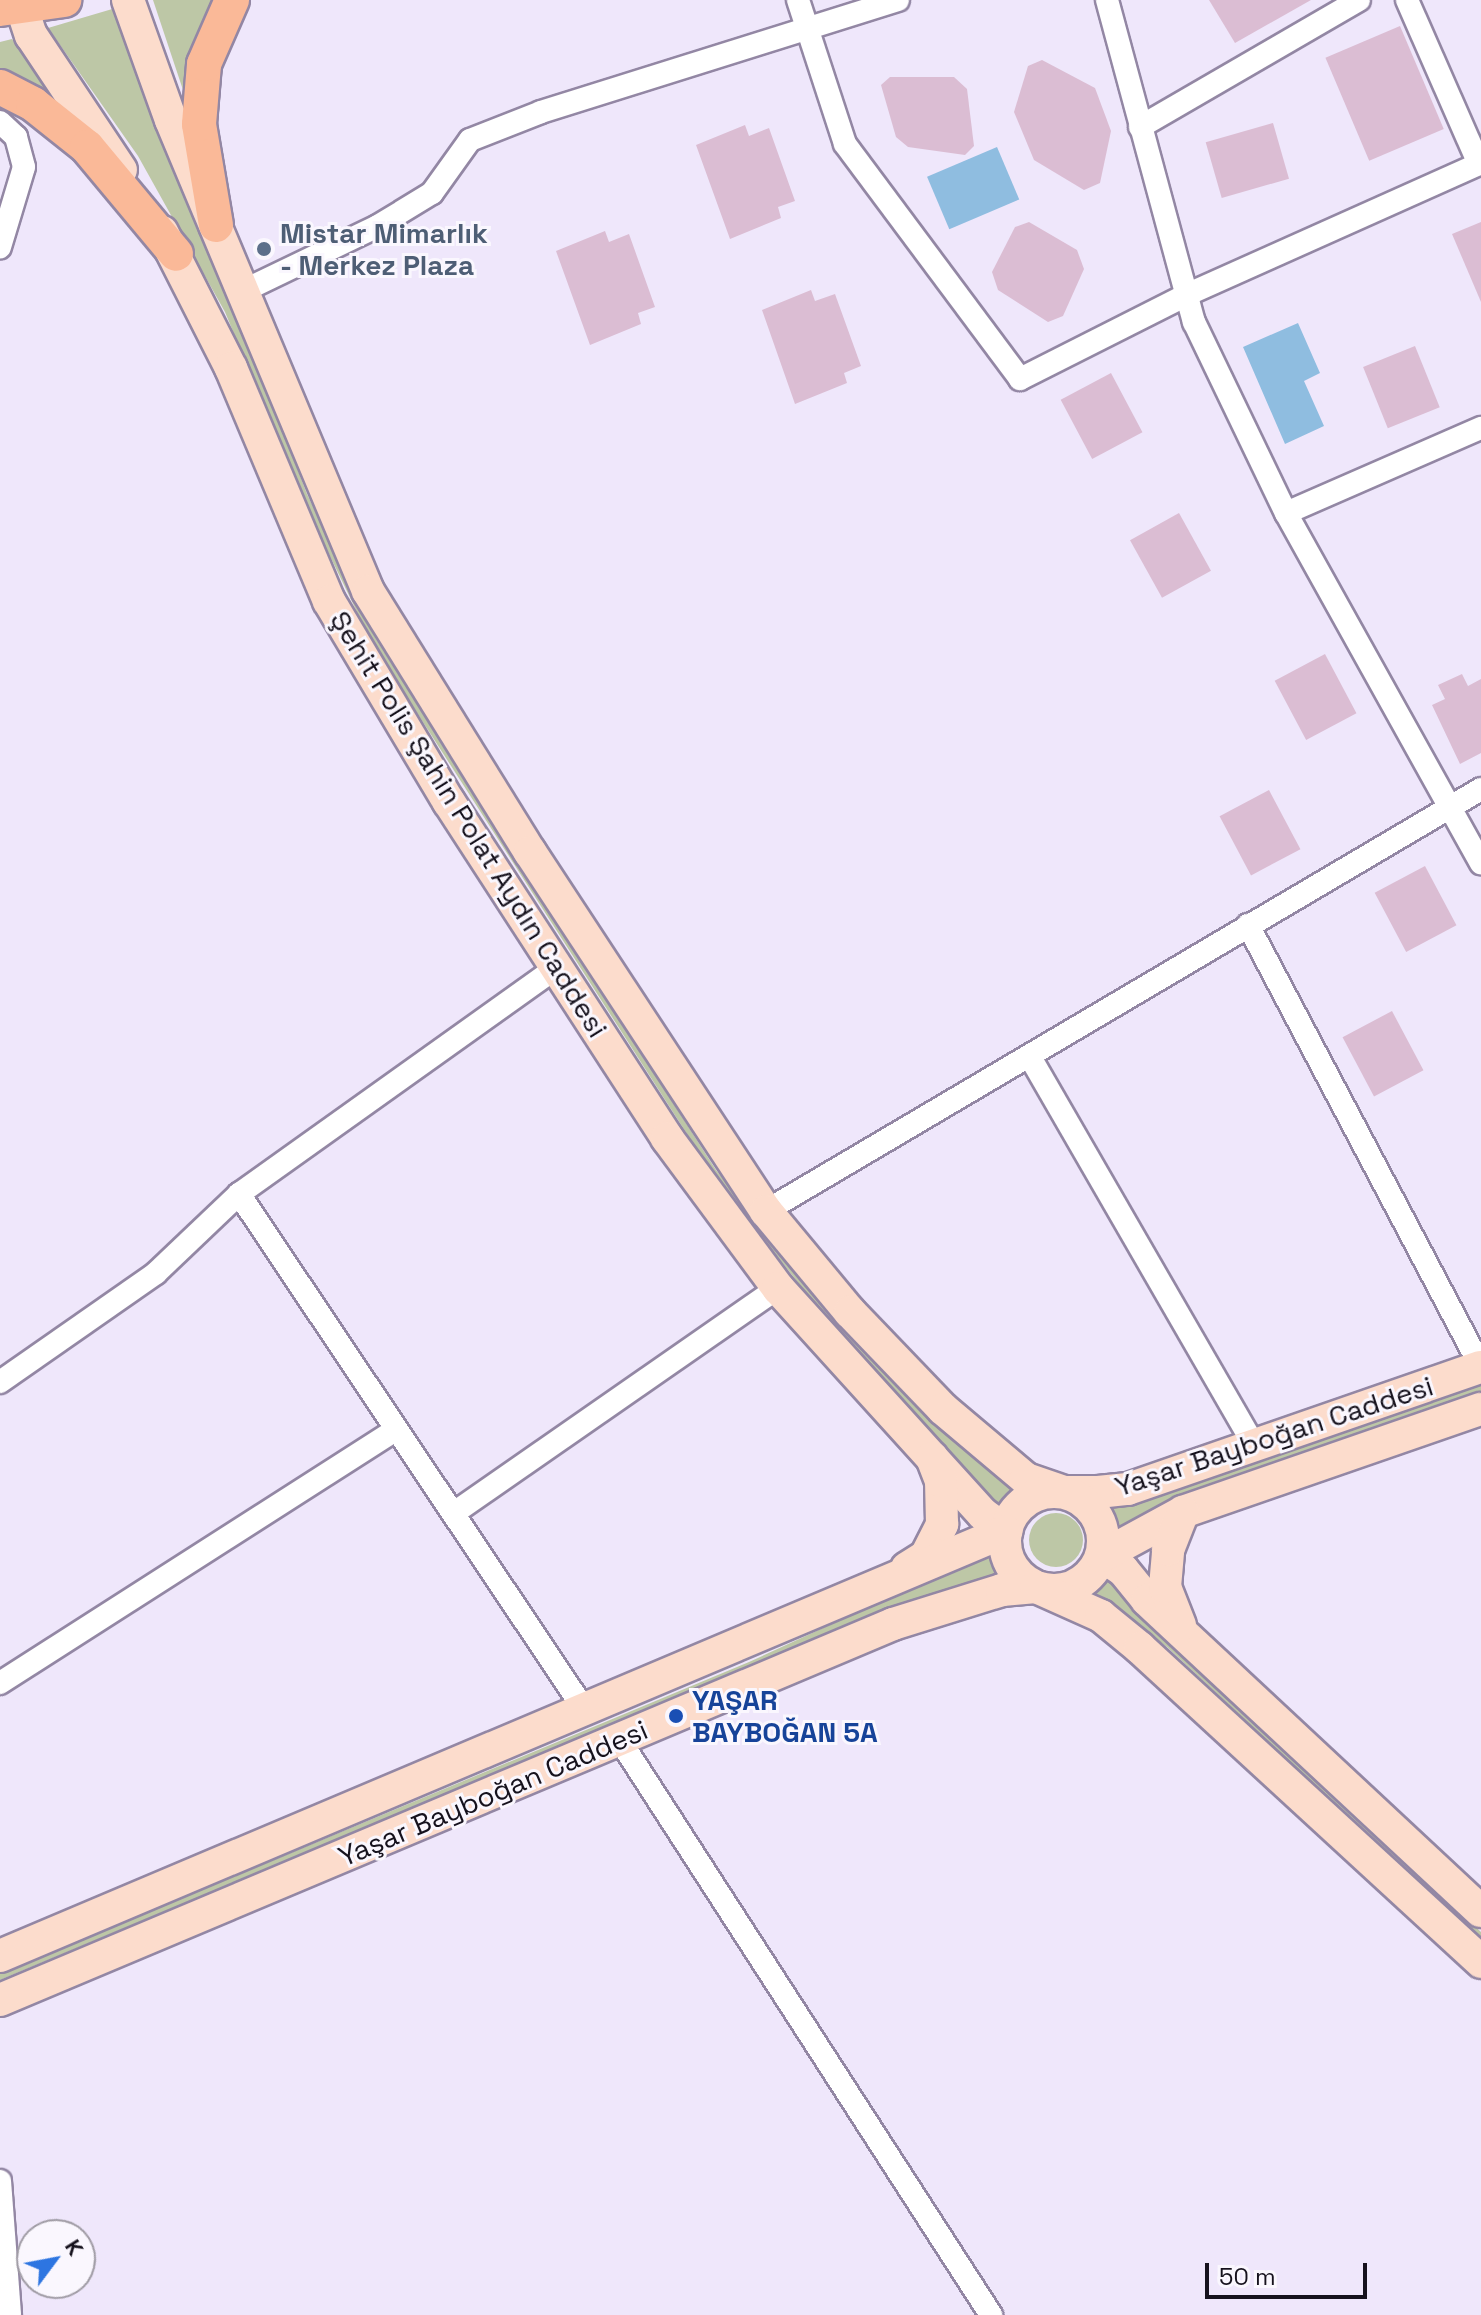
<!DOCTYPE html>
<html>
<head>
<meta charset="utf-8">
<style>
	body { margin:0 }
	#map { position:relative; width:1481px; height:2315px; overflow:hidden; background:#efe7fb; font-family:"Space Grotesk",sans-serif }
	div>[style] { position:absolute }
	[style*='--x'] { left:calc(var(--x)*1px); top:calc(var(--y)*1px); width:calc(var(--w)*1px); rotate:calc(var(--a)*1deg) }
	.green>* { inset:0; background:#bdc7a6 }
	.round { border-radius:50% }
	.water>* { inset:0; background:#8fbde0; transform-origin:0 0 }
	.building>* { inset:0; background:#dbbdd3; transform-origin:0 0 }
	.roads { filter:drop-shadow(2px 0 #9387a4) drop-shadow(-2px 0 #9387a4) drop-shadow(0 2px #9387a4) drop-shadow(0 -2px #9387a4) }
	.street>* { height:22px; margin:-11px; padding:0 11px; transform-origin:11px; border-radius:11px; background:#fff }
	.secondary>* { height:32px; margin:-16px; padding:0 16px; transform-origin:16px; border-radius:16px; background:#fcdccc }
	.secondary>.ring { margin:-16px; padding:0; box-sizing:content-box; background:none; border:32px solid #fcdccc; border-radius:50% }
	.primary>* { height:34px; margin:-17px; padding:0 17px; transform-origin:17px; border-radius:17px; background:#fab998 }
	.dots>* { width:22px; height:22px; translate:-50% -50%; box-sizing:border-box; border:4px solid #faf7fe; border-radius:50% }
	span { translate:-50% -50%; white-space:nowrap; text-align:center; line-height:1.15; -webkit-text-stroke:6px #faf7fe; paint-order:stroke }
	.service-label { font-size:28px; color:#4e5e75; font-weight:700 }
	.left { translate:0 -50%; text-align:left }
	.street-label { font-size:28px; color:#16121d }
	.transit-label { font-size:28px; color:#164399; font-weight:700 }
	.north { position:absolute; left:16px; top:2219px; width:80px; height:80px; box-sizing:border-box; background:#faf7fe; border:2px solid #9f9ba4; border-radius:50%; rotate:58deg; font-size:22px; font-weight:700; line-height:32px; text-align:center; color:#16121d }
	.north::after { content:''; display:block; margin:auto; width:28px; height:36px; background:#2d75e1; clip-path:polygon(50% 0,100% 100%,50% 72%,0 100%) }
	.scale { position:absolute; left:1205px; top:2263px; width:162px; height:36px; box-sizing:border-box; border:4px solid #16121d; border-top:0; padding-left:10px; font-size:24px; line-height:28px; white-space:nowrap; color:#16121d; -webkit-text-stroke:6px #faf7fe; paint-order:stroke }
</style>
</head>
<body>
<div id="map">
	<div class="green">
		<i style="clip-path:polygon(153px 0,221px 0,190px 111px)"></i>
		<i style="clip-path:polygon(119px 7px,307px 494px,376px 639px,716px 1170px,814px 1295px,891px 1379px,972px 1457px,1017px 1488px,998px 1507px,810px 1298px,712px 1173px,371px 641px,301px 496px,225px 312px,138px 156px,48px 28px)"></i>
		<i style="clip-path:polygon(12px 39px,66px 116px,0 77px,0 42px)"></i>
		<i style="clip-path:polygon(1481px 1385px,1481px 1391px,1170px 1500px,1121px 1530px,1112px 1505px,1168px 1494px)"></i>
		<i class="round" style="left:1029px;top:1513px;width:54px;height:54px"></i>
		<i style="clip-path:polygon(989px 1552px,1001px 1575px,917px 1598px,0 1980px,0 1974px,749px 1662px)"></i>
		<i style="clip-path:polygon(1111px 1577px,1170px 1643px,1481px 1932px,1481px 1940px,1167px 1647px,1091px 1590px)"></i>
	</div>
	<div class="water">
		<i style="left:997px;top:147px;width:57px;height:76px;rotate:67deg"></i>
		<i style="clip-path:polygon(1298px 323px,1320px 373px,1304px 381px,1324px 426px,1285px 444px,1243px 347px)"></i>
	</div>
	<div class="building">
		<i style="clip-path:polygon(1209px 0,1311px 0,1235px 43px)"></i>
		<i style="left:1400px;top:26px;width:112px;height:81px;rotate:67deg"></i>
		<i style="clip-path:polygon(1042px 60px,1095px 88px,1111px 131px,1100px 183px,1084px 190px,1034px 160px,1014px 112px,1028px 66px)"></i>
		<i style="clip-path:polygon(890px 77px,954px 77px,967px 89px,974px 146px,965px 155px,908px 147px,896px 137px,881px 85px)"></i>
		<i style="left:1273px;top:123px;width:58px;height:70px;rotate:74deg"></i>
		<i style="clip-path:polygon(745px 125px,749px 136px,769px 128px,795px 201px,778px 207px,781px 218px,730px 239px,696px 145px)"></i>
		<i style="clip-path:polygon(1029px 222px,1077px 250px,1084px 269px,1063px 316px,1048px 322px,998px 290px,992px 272px,1015px 227px)"></i>
		<i style="clip-path:polygon(1481px 222px,1481px 302px,1452px 234px)"></i>
		<i style="clip-path:polygon(605px 231px,609px 242px,629px 234px,655px 307px,638px 313px,641px 324px,590px 345px,556px 251px)"></i>
		<i style="clip-path:polygon(811px 290px,815px 301px,835px 294px,861px 366px,844px 373px,847px 383px,795px 404px,762px 310px)"></i>
		<i style="left:1415px;top:346px;width:66px;height:56px;rotate:68deg"></i>
		<i style="left:1111px;top:373px;width:67px;height:57px;rotate:62deg"></i>
		<i style="left:1179px;top:513px;width:66px;height:56px;rotate:61deg"></i>
		<i style="left:1325px;top:654px;width:67px;height:57px;rotate:62deg"></i>
		<i style="clip-path:polygon(1462px 674px,1468px 686px,1481px 679px,1481px 753px,1460px 764px,1432px 705px,1445px 699px,1438px 685px)"></i>
		<i style="left:1269px;top:790px;width:67px;height:56px;rotate:62deg"></i>
		<i style="left:1425px;top:866px;width:67px;height:57px;rotate:62deg"></i>
		<i style="left:1392px;top:1011px;width:67px;height:56px;rotate:62deg"></i>
	</div>
	<div class="roads">
		<div class="street">
			<i style="--x:798;--y:0;--w:151;--a:71.9"></i>
			<i style="--x:845;--y:144;--w:293;--a:53.3"></i>
			<i style="--x:1020;--y:379;--w:184;--a:-26.8"></i>
			<i style="--x:1184;--y:296;--w:325;--a:-24.1"></i>
			<i style="--x:1107;--y:0;--w:334;--a:74.9"></i>
			<i style="--x:1194;--y:322;--w:212;--a:64.3"></i>
			<i style="--x:1286;--y:513;--w:401;--a:60.9"></i>
			<i style="--x:1407;--y:0;--w:179;--a:66.3"></i>
			<i style="--x:0;--y:122;--w:22;--a:43"></i>
			<i style="--x:16;--y:137;--w:31;--a:75"></i>
			<i style="--x:24;--y:167;--w:84;--a:106.7"></i>
			<i style="--x:1140;--y:127;--w:253;--a:-30.1"></i>
			<i style="--x:243;--y:291;--w:150;--a:-25.7"></i>
			<i style="--x:378;--y:226;--w:63;--a:-31.4"></i>
			<i style="--x:432;--y:193;--w:65;--a:-54.4"></i>
			<i style="--x:470;--y:140;--w:76;--a:-21.5"></i>
			<i style="--x:541;--y:112;--w:374;--a:-17.4"></i>
			<i style="--x:1286;--y:513;--w:213;--a:-23.6"></i>
			<i style="--x:1248;--y:925;--w:500;--a:62.2"></i>
			<i style="--x:1030;--y:1057;--w:448;--a:60"></i>
			<i style="--x:239;--y:1194;--w:623;--a:56.18"></i>
			<i style="--x:766;--y:1211;--w:830;--a:-30.55"></i>
			<i style="--x:0;--y:1382;--w:190;--a:-34.9"></i>
			<i style="--x:156;--y:1273;--w:115;--a:-43.6"></i>
			<i style="--x:239;--y:1194;--w:391;--a:-35.5"></i>
			<i style="--x:454;--y:1513;--w:394;--a:-34.8"></i>
			<i style="--x:0;--y:1683;--w:470;--a:-32.6"></i>
			<i style="--x:619;--y:1739;--w:686;--a:57.14"></i>
			<i style="--x:0;--y:2181;--w:134;--a:85.7"></i>
		</div>
		<div class="secondary">
			<i style="--x:9;--y:0;--w:11;--a:10"></i>
			<i style="--x:20;--y:2;--w:35;--a:72"></i>
			<i style="--x:31;--y:35;--w:162;--a:56.3"></i>
			<i style="--x:128;--y:0;--w:127;--a:70.3"></i>
			<i style="--x:171;--y:120;--w:511;--a:67.3"></i>
			<i style="--x:368;--y:591;--w:307;--a:58.2"></i>
			<i style="--x:530;--y:852;--w:430;--a:56.7"></i>
			<i style="--x:766;--y:1211;--w:131;--a:50.3"></i>
			<i style="--x:850;--y:1312;--w:134;--a:46.2"></i>
			<i style="--x:943;--y:1409;--w:109;--a:40.1"></i>
			<i style="--x:1026;--y:1479;--w:40;--a:18.9"></i>
			<i style="--x:1064;--y:1492;--w:34;--a:0"></i>
			<i style="--x:1098;--y:1492;--w:30;--a:-6"></i>
			<i style="--x:1128;--y:1489;--w:373;--a:-19.1"></i>
			<i style="--x:162;--y:232;--w:153;--a:63.1"></i>
			<i style="--x:231;--y:368;--w:253;--a:67.2"></i>
			<i style="--x:329;--y:601;--w:234;--a:59.2"></i>
			<i style="--x:449;--y:802;--w:401;--a:57"></i>
			<i style="--x:667;--y:1138;--w:187;--a:53.5"></i>
			<i style="--x:778;--y:1288;--w:305;--a:47.8"></i>
			<i style="--x:983;--y:1514;--w:29;--a:36"></i>
			<i class="ring" style="left:1005px;top:1492px;width:66px;height:66px"></i>
			<i style="--x:1102;--y:1556;--w:25;--a:34"></i>
			<i style="--x:1123;--y:1570;--w:38;--a:51"></i>
			<i style="--x:1147;--y:1600;--w:456;--a:43"></i>
			<i style="--x:1102;--y:1556;--w:92;--a:-28.5"></i>
			<i style="--x:1183;--y:1512;--w:315;--a:-19.1"></i>
			<i style="--x:907;--y:1568;--w:22;--a:-32"></i>
			<i style="--x:926;--y:1556;--w:36;--a:-63"></i>
			<i style="--x:942;--y:1524;--w:43;--a:-91.3"></i>
			<i style="--x:941;--y:1481;--w:25;--a:-111"></i>
			<i style="--x:1180;--y:1625;--w:41;--a:-111.5"></i>
			<i style="--x:1165;--y:1587;--w:37;--a:-85"></i>
			<i style="--x:1168;--y:1550;--w:41;--a:-68.5"></i>
			<i style="--x:0;--y:1956;--w:1092;--a:-22.9"></i>
			<i style="--x:0;--y:2000;--w:969;--a:-22.83"></i>
			<i style="--x:893;--y:1624;--w:114;--a:-17.3"></i>
			<i style="--x:1002;--y:1590;--w:34;--a:-5"></i>
			<i style="--x:1036;--y:1587;--w:71;--a:24"></i>
			<i style="--x:1101;--y:1616;--w:50;--a:39.4"></i>
			<i style="--x:1140;--y:1648;--w:464;--a:42.6"></i>
		</div>
		<div class="primary">
			<i style="--x:0;--y:9;--w:65;--a:-8"></i>
			<i style="--x:0;--y:87;--w:37;--a:27"></i>
			<i style="--x:33;--y:104;--w:69;--a:38.5"></i>
			<i style="--x:87;--y:147;--w:139;--a:50.2"></i>
			<i style="--x:216;--y:225;--w:102;--a:-99.6"></i>
			<i style="--x:199;--y:124;--w:60;--a:-85.2"></i>
			<i style="--x:204;--y:64;--w:70;--a:-66.4"></i>
		</div>
	</div>
	<div class="dots">
		<i style="left:264px;top:249px;background:#5c6f8a"></i>
		<i style="left:676px;top:1716px;background:#1a4fb4"></i>
	</div>
	<div class="service-label">
		<span class="left" style="left:280px;top:249px">Mistar Mimarlık<br>- Merkez Plaza</span>
	</div>
	<div class="street-label">
		<span style="left:469px;top:824px;rotate:58deg">Şehit Polis Şahin Polat Aydın Caddesi</span>
		<span style="left:1274px;top:1436px;rotate:-18deg">Yaşar Bayboğan Caddesi</span>
		<span style="left:493px;top:1793px;rotate:-23deg">Yaşar Bayboğan Caddesi</span>
	</div>
	<div class="transit-label">
		<span class="left" style="left:692px;top:1716px">YAŞAR<br>BAYBOĞAN 5A</span>
	</div>
	<div class="north">K</div>
	<div class="scale">50 m</div>
</div>
</body>
</html>
